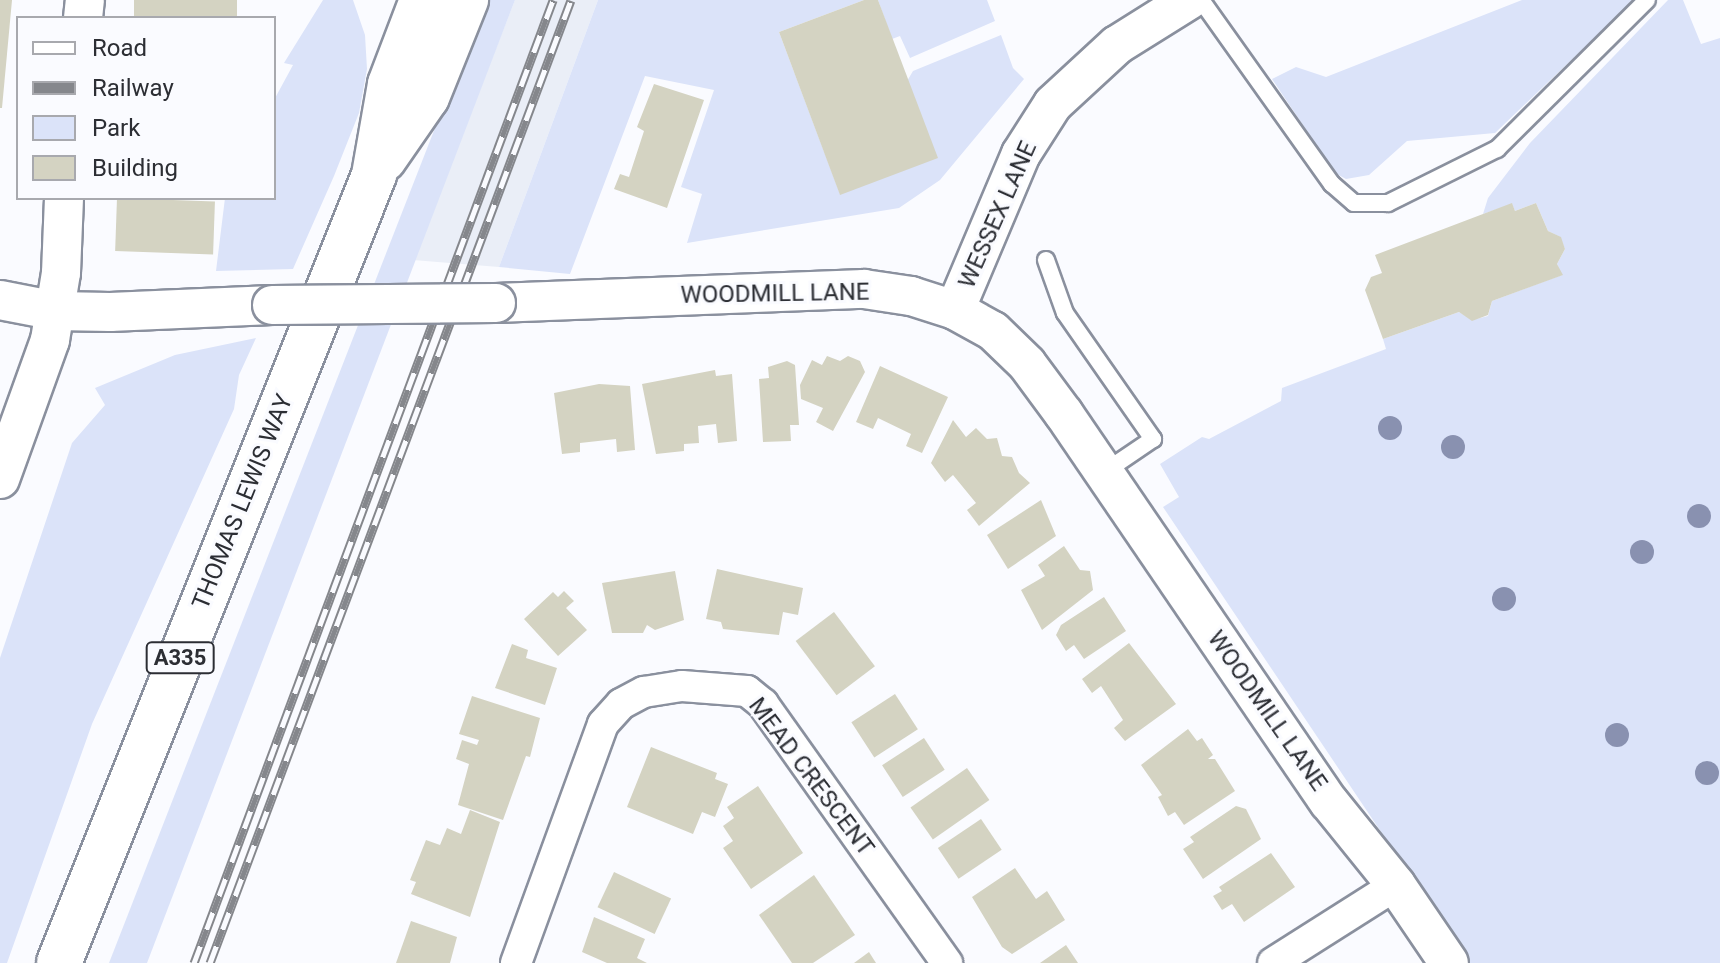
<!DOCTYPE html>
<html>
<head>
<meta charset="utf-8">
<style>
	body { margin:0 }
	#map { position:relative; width:1720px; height:963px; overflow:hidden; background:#fafbff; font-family:Roboto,sans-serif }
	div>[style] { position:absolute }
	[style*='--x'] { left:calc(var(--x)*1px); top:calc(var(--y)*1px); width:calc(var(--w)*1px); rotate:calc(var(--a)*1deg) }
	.built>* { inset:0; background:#eaeef7 }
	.green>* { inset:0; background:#dbe3f9 }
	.building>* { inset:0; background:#d4d3c2; transform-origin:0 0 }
	.roads { filter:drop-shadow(2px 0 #8a909e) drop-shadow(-2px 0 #8a909e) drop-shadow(0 2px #8a909e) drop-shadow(0 -2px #8a909e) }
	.service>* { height:16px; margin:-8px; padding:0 8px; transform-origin:8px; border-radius:8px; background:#fff }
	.minor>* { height:30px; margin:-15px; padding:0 15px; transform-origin:15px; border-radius:15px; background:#fff }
	.tertiary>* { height:38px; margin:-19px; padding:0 19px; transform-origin:19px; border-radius:19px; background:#fff }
	.primary>* { height:44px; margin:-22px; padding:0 22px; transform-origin:22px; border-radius:22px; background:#fff }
	.rail>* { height:9px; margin-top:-4.5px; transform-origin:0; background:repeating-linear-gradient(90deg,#fafbff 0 18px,#85878c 0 36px); box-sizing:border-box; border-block:2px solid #85878c }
	.bridges { filter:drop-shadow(2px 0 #8a909e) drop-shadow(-2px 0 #8a909e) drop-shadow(0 2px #8a909e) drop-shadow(0 -2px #8a909e) }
	.tertiary-bridge>* { height:38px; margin:-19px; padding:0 19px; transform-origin:19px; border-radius:19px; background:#fff }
	.trees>* { width:24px; height:24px; margin:-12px; border-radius:50%; background:#8991b0 }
	span { translate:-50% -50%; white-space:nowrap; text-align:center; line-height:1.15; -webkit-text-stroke:6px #fafbff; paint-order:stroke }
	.shield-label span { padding:2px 6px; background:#fafbff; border:2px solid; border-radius:6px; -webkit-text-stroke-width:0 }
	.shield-label { font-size:22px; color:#2c2e34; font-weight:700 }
	.street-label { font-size:24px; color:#2c2e34 }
	.legend { position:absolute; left:16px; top:16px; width:260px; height:184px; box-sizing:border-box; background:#fafbff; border:2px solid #a8a9ae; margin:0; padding:10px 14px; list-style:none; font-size:24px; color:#2c2e34 }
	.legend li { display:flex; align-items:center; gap:16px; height:40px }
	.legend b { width:40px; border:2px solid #a8a9ae }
</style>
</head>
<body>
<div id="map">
	<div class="built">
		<i style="clip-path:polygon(515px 0,598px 0,499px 267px,413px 260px)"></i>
	</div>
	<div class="green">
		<i style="clip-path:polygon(323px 0,353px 0,365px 35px,367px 69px,359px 113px,334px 176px,293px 269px,216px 271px,225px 198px,274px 198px,274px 100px,293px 65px,284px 63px)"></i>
		<i style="clip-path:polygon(485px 0,515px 0,147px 963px,109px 963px)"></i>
		<i style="clip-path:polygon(598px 0,864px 0,779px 32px,840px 194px,913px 71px,1001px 35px,1013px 68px,1024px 79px,940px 180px,899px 208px,687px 243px,702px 194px,681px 187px,714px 90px,645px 76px,570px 274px,499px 267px)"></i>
		<i style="clip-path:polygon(878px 0,987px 0,995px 21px,910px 58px,900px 36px,892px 39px)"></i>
		<i style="clip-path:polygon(1522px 0,1634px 0,1495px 133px,1407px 141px,1369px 175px,1346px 179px,1335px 173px,1272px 79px,1296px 67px,1326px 77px)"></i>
		<i style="clip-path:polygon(1668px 0,1683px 0,1701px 44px,1720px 38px,1720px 963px,1469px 963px,1163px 507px,1179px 497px,1160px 464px,1202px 437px,1209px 439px,1281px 401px,1282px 388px,1386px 349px,1383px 339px,1459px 312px,1472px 320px,1488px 316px,1492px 301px,1562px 275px,1557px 264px,1565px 249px,1560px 237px,1548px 231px,1536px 203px,1515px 211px,1512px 204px,1483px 214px,1488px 198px,1530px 143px)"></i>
		<i style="clip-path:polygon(256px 338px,239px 375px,234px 409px,92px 724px,7px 963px,0 963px,0 658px,72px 443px,105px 405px,95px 388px,175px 355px)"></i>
	</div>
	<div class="building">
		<i style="clip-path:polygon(0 0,12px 0,2px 108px,0 108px)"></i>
		<i style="left:134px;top:0;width:103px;height:18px"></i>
		<i style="clip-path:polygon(864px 0,878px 0,938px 158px,840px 195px,779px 32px)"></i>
		<i style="clip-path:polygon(654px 84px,704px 100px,667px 208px,614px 189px,620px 174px,629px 177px,644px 131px,637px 127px)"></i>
		<i style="left:117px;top:198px;width:98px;height:53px;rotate:2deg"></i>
		<i style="clip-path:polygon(1512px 203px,1515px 211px,1536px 203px,1548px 231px,1561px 237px,1565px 249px,1557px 264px,1563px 275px,1492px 301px,1488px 315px,1472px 321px,1459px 312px,1383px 339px,1365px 290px,1371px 277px,1382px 273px,1375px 255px)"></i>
		<i style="clip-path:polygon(827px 356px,840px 361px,848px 356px,860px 361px,865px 372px,833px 431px,816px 422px,823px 408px,801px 399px,800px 385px,812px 360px,822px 365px)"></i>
		<i style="clip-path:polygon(787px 361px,795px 365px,799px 425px,790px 425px,791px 441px,763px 442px,759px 379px,769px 378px,768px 367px)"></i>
		<i style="clip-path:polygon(880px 366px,948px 397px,922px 453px,906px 446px,911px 434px,878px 418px,873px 429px,856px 422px)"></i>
		<i style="clip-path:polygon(715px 370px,716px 376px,732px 374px,737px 441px,718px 443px,716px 424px,698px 426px,699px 443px,684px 444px,684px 451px,656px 454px,642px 384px)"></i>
		<i style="clip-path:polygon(599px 384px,630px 386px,635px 450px,617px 452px,616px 439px,580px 443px,580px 452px,562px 454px,554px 393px)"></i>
		<i style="clip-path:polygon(953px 420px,966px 437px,976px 428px,987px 439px,997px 438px,1002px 456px,1012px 457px,1019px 473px,1030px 483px,979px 526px,967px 510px,976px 503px,953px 475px,945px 482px,931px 463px)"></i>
		<i style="clip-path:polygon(1041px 500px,1056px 536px,1008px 569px,987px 535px)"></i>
		<i style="clip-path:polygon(1064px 546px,1080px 570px,1090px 571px,1093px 590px,1042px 630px,1021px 590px,1045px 576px,1038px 565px)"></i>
		<i style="clip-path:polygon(717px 569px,803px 588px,798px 615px,783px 612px,779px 635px,723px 629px,721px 622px,706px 619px)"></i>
		<i style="clip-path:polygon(675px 571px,684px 620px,655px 630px,647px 625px,643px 633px,612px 633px,602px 583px)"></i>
		<i style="clip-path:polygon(564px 591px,574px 601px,566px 608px,587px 630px,558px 656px,524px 619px,553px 592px,558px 597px)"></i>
		<i style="clip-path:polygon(1104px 597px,1126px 631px,1084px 659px,1074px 645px,1066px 651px,1056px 635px,1061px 625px)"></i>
		<i style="left:834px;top:612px;width:68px;height:48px;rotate:53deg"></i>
		<i style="clip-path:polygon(1129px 643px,1176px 704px,1125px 741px,1114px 728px,1123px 720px,1101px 686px,1092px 693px,1082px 679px)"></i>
		<i style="clip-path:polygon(512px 644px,528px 650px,526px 658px,557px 668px,545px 705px,495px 688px)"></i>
		<i style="left:895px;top:694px;width:42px;height:52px;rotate:57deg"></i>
		<i style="clip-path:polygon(472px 696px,540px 718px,530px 757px,526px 756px,503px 820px,458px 805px,469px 764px,456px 759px,462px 740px,477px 745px,479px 740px,459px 734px)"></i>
		<i style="clip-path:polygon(1188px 729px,1197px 741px,1202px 738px,1213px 755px,1208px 759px,1215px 759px,1235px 791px,1184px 825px,1175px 812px,1168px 816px,1158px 797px,1162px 795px,1141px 765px)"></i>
		<i style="left:924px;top:738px;width:38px;height:50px;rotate:57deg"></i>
		<i style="clip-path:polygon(651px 747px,717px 773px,715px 779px,728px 784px,715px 817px,702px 812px,693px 834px,627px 807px)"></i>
		<i style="left:967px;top:768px;width:39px;height:69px;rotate:55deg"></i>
		<i style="clip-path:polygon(758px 786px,803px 853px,751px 889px,723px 848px,733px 841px,723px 826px,734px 818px,727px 807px)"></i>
		<i style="clip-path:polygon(1236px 806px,1246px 809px,1261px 839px,1203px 879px,1183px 849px,1194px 842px,1190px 837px)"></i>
		<i style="clip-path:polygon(470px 810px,500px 822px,470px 917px,411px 894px,416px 882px,410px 880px,426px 840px,440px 845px,447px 828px,461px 834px)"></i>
		<i style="left:981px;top:819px;width:37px;height:52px;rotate:56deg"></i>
		<i style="clip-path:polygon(1271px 853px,1295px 887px,1244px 922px,1232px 904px,1222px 910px,1213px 896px,1222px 891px,1219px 887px)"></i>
		<i style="clip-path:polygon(1015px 868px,1036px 899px,1047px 891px,1065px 920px,1012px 954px,1002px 947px,972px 897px)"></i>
		<i style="left:614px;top:872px;width:63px;height:39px;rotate:25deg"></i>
		<i style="clip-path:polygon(814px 875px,855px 935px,813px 963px,792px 963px,759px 915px)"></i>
		<i style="clip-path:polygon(594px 917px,645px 939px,637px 958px,647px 963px,607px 963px,582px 952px)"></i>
		<i style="clip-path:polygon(411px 921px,457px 937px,450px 963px,396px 963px)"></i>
		<i style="clip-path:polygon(1066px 945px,1078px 963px,1040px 963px)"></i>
		<i style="clip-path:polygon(869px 952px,876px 963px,854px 963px)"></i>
	</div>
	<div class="roads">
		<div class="service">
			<i style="--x:1201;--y:0;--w:226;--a:54.6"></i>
			<i style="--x:1332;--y:184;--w:29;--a:41"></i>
			<i style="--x:1354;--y:203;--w:34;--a:0"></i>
			<i style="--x:1388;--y:203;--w:122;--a:-26.4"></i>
			<i style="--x:1497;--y:149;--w:211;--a:-44.8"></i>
			<i style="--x:1046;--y:260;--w:56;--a:70.3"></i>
			<i style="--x:1065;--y:313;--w:154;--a:55.1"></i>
			<i style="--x:1153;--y:439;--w:60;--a:145.8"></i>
		</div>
		<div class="minor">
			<i style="--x:516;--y:963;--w:254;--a:-70"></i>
			<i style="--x:603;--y:724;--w:27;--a:-48"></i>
			<i style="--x:621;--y:704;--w:26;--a:-28"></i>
			<i style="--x:644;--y:692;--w:38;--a:-9"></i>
			<i style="--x:682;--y:686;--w:65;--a:4.4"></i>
			<i style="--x:747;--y:691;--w:21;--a:39"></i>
			<i style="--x:763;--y:704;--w:318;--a:54.6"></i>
			<i style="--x:1273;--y:963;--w:146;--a:-32.4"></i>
		</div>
		<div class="tertiary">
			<i style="--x:83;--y:18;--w:18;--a:-84"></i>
			<i style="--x:0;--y:300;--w:57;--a:11.1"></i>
			<i style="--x:56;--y:311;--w:54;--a:1.1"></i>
			<i style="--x:110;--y:312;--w:162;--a:-2.5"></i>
			<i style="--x:496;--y:303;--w:368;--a:-2.2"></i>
			<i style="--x:864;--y:289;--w:48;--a:8.5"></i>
			<i style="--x:911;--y:296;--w:46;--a:17.7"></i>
			<i style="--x:955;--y:310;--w:43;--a:28.9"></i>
			<i style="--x:993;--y:331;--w:47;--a:44.1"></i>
			<i style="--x:1027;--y:364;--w:62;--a:53.5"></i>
			<i style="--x:1064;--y:414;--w:470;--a:55.7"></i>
			<i style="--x:1329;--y:802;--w:107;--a:51.1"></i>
			<i style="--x:1396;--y:885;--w:94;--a:55.8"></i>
			<i style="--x:955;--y:310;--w:169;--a:-67.1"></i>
			<i style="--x:1021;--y:154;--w:59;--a:-57.4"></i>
			<i style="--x:1053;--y:104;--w:87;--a:-42.7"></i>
			<i style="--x:1117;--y:45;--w:85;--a:-32"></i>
			<i style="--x:0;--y:479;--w:148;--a:-70.2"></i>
			<i style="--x:50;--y:340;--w:68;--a:-80.7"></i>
			<i style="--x:61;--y:273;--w:75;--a:-87.7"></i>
		</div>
		<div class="primary">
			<i style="--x:384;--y:159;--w:75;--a:-55.3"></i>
			<i style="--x:427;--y:97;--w:105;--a:-68.1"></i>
			<i style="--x:59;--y:963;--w:849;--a:-68.21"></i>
			<i style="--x:374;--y:175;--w:92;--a:-80"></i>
			<i style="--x:390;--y:84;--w:90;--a:-69.1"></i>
		</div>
	</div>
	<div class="rail">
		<i style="--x:194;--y:963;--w:1028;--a:-69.55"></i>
		<i style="--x:210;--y:963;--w:1028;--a:-69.45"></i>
	</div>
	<div class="bridges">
		<div class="tertiary-bridge">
			<i style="--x:272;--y:305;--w:224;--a:-0.5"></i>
		</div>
	</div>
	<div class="trees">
		<i style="left:1390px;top:428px"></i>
		<i style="left:1453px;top:447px"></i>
		<i style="left:1699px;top:516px"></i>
		<i style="left:1642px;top:552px"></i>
		<i style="left:1504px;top:599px"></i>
		<i style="left:1617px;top:735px"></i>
		<i style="left:1707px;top:773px"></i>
	</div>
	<div class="shield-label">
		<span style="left:180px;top:658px">A335</span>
	</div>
	<div class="street-label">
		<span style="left:998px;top:215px;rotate:-66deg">WESSEX LANE</span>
		<span style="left:775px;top:294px;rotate:-1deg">WOODMILL LANE</span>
		<span style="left:243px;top:502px;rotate:-68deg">THOMAS LEWIS WAY</span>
		<span style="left:1267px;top:711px;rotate:55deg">WOODMILL LANE</span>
		<span style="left:811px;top:777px;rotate:53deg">MEAD CRESCENT</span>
	</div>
	<ul class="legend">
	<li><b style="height:10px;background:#fff"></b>Road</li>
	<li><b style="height:10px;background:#85878c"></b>Railway</li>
	<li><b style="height:22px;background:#dbe3f9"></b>Park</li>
	<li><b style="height:22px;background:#d4d3c2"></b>Building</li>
	</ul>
</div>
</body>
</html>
